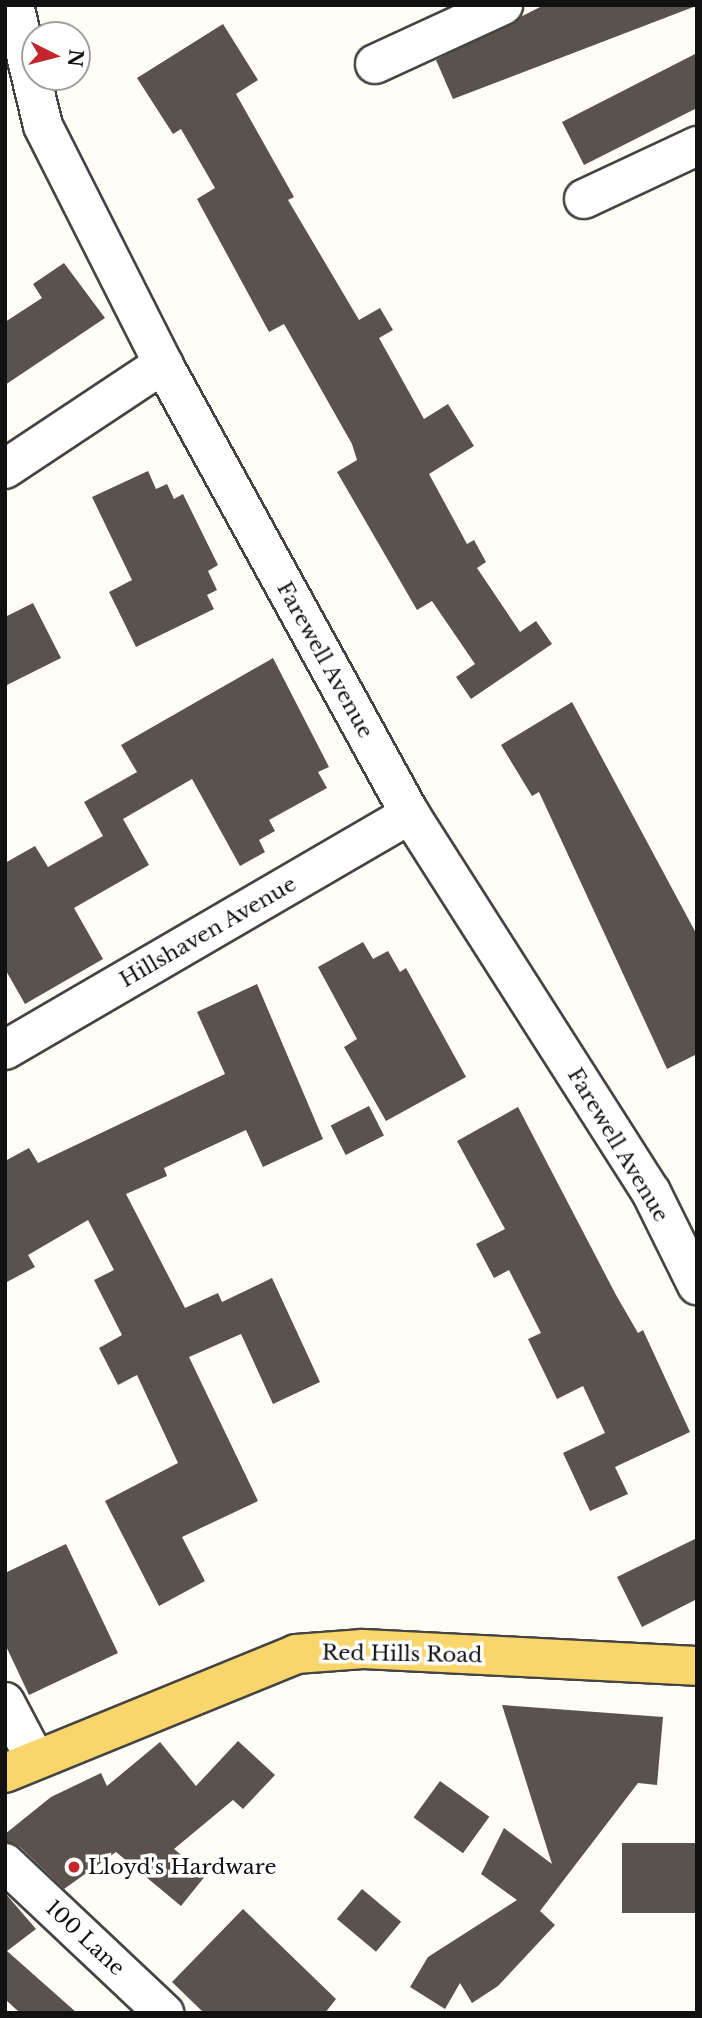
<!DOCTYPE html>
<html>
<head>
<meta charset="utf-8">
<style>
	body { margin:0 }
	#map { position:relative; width:702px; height:2018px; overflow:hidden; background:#fffdf5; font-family:"Libre Baskerville",serif }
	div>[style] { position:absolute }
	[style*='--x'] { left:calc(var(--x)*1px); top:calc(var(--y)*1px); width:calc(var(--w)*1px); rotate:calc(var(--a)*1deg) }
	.building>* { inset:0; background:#5a524d; transform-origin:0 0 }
	.roads { filter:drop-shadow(2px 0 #444) drop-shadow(-2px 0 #444) drop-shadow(0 2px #444) drop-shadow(0 -2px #444) }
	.minor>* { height:38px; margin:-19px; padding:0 19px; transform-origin:19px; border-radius:19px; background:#fff }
	.major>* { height:38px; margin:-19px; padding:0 19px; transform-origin:19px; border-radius:19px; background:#f9d66b }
	.dots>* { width:19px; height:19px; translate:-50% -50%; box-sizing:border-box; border:4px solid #fff; border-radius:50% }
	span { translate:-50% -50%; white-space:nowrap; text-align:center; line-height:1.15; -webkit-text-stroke:7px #fff; paint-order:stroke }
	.street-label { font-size:21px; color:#111 }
	.poi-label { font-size:21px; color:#111 }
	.left { translate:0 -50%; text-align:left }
	.frame { position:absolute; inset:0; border:7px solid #111; pointer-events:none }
	.north { position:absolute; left:21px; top:21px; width:70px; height:70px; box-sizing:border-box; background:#fff; border:2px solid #a0a0a0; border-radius:50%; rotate:96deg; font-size:19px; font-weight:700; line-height:28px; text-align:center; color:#111 }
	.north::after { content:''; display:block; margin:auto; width:24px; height:32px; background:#c4262e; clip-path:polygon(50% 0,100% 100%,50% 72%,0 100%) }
</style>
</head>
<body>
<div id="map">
	<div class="building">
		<i style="clip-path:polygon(544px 5px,695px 5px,696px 6px,453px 99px,436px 60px)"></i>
		<i style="clip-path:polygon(223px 24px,258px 80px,236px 94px,294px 197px,288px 200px,359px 320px,380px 308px,393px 330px,379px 338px,424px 419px,448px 404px,474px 446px,429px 474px,467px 544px,474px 540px,486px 562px,477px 568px,520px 632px,536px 621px,552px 644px,471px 699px,456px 677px,475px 664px,432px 601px,417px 610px,337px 472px,357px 460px,352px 444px,284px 324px,269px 332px,197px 199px,215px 188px,181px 129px,173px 134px,137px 78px)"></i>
		<i style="clip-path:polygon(697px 53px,697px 108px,584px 165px,562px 122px)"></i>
		<i style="clip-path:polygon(64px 263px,105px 318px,5px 385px,5px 322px,42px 298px,33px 284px)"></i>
		<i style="clip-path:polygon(148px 471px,156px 489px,167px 484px,174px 499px,183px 494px,218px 565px,208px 571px,217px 590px,207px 595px,214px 609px,136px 647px,109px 592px,132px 580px,92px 497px)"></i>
		<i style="clip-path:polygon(33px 603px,61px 658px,5px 686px,5px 617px)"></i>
		<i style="clip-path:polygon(273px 658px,329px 767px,318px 772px,327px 788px,269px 820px,275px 831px,259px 840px,265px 852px,240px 866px,192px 779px,123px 819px,149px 865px,74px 908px,103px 959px,25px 1004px,5px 969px,5px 863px,35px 846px,48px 867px,103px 836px,84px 802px,137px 772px,121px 745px)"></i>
		<i style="clip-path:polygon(572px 702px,697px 935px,697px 1054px,667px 1069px,539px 792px,532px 796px,501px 745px)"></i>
		<i style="clip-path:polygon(363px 942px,373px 959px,388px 951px,400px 972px,406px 968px,466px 1077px,386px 1121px,344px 1047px,357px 1039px,318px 967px)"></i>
		<i style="clip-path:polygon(257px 984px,323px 1139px,263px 1167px,246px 1130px,164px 1168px,167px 1176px,126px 1194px,185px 1308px,218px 1293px,222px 1302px,272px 1278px,320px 1382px,273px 1404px,241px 1334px,189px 1357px,258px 1501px,182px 1537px,205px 1581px,159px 1606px,105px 1501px,178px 1463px,137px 1375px,118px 1385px,99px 1348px,122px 1335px,94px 1280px,114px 1270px,88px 1220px,28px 1255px,35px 1267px,5px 1283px,5px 1161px,29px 1148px,38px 1163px,225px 1074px,197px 1012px)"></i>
		<i style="left:369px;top:1106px;width:33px;height:43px;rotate:63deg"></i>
		<i style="clip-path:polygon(518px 1107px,616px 1295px,638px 1333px,643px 1330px,690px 1432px,615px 1467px,628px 1494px,590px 1511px,563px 1453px,605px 1433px,583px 1386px,557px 1399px,528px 1339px,541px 1333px,509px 1270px,494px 1278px,476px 1244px,505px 1229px,457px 1141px)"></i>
		<i style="clip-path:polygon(697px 1538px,697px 1599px,642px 1627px,617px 1577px)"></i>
		<i style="clip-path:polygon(66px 1544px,118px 1653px,29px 1695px,5px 1644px,5px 1573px)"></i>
		<i style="clip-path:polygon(502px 1705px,663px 1717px,657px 1785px,638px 1783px,540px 1911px,555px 1925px,498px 1986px,472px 2003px,460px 1983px,445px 2009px,410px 1987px,428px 1957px,517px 1900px,481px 1874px,504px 1828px,552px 1864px)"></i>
		<i style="clip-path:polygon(238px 1741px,275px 1775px,243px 1809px,233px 1800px,174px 1849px,206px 1875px,181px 1906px,116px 1852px,64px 1889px,20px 1847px,5px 1842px,5px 1834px,51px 1797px,101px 1773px,107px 1786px,160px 1742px,196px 1786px)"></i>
		<i style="left:440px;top:1781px;width:61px;height:45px;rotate:36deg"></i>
		<i style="left:622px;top:1843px;width:75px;height:70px"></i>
		<i style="left:362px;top:1889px;width:51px;height:39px;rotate:40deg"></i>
		<i style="clip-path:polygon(5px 1893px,36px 1929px,7px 1951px,77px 2013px,20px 2013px,5px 1999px)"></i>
		<i style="clip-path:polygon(243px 1909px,336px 1999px,325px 2013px,204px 2013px,172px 1982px)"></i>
	</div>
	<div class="roads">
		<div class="minor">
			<i style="--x:14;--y:5;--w:124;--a:76.5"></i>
			<i style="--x:43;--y:126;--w:267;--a:63.2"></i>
			<i style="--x:163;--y:364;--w:513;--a:61.24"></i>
			<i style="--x:410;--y:814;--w:448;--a:57.5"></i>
			<i style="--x:651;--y:1192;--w:104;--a:63.7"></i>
			<i style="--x:375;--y:64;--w:141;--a:-24.7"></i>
			<i style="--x:584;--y:199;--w:125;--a:-25.1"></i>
			<i style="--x:5;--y:469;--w:190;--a:-33.6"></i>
			<i style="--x:5;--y:1050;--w:469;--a:-30.2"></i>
			<i style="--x:5;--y:1702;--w:62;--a:62.2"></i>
			<i style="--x:5;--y:1863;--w:219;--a:43.3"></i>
		</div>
		<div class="major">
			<i style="--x:5;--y:1773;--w:314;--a:-22.2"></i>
			<i style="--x:296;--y:1654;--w:67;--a:-4.3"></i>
			<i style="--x:363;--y:1649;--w:334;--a:2.9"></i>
		</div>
	</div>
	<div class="dots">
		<i style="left:74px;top:1867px;background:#c4262e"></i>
	</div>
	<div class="street-label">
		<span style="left:325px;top:660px;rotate:61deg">Farewell Avenue</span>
		<span style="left:208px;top:932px;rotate:-30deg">Hillshaven Avenue</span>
		<span style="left:618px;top:1145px;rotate:59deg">Farewell Avenue</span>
		<span style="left:402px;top:1654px;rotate:1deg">Red Hills Road</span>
		<span style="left:85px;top:1938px;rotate:43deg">100 Lane</span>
	</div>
	<div class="poi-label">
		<span class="left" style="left:88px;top:1867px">Lloyd's Hardware</span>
	</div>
	<div class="frame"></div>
	<div class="north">N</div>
</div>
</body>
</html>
